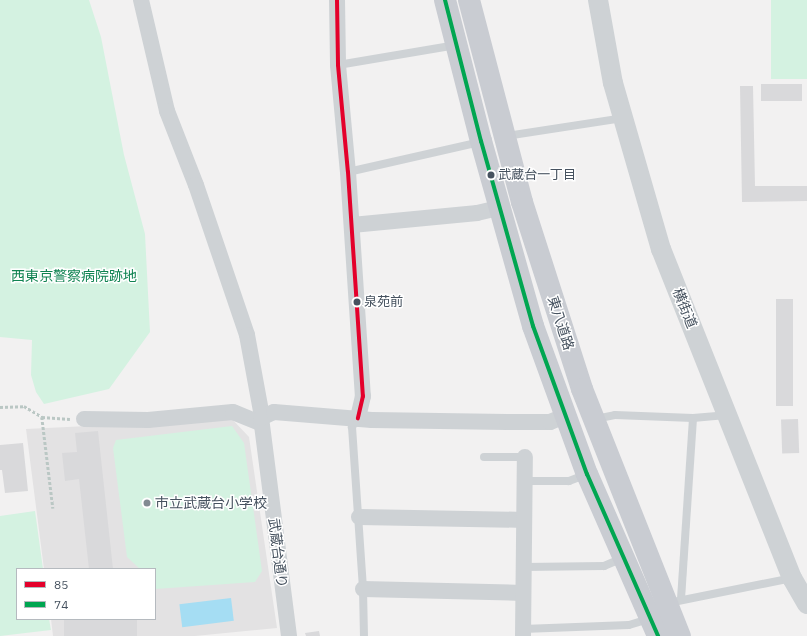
<!DOCTYPE html>
<html>
<head>
<meta charset="utf-8">
<style>
	body { margin:0 }
	#map { position:relative; width:807px; height:636px; overflow:hidden; background:#f2f1f1; font-family:"IBM Plex Sans","Noto Sans JP",sans-serif }
	div>[style] { position:absolute }
	[style*='--x'] { left:calc(var(--x)*1px); top:calc(var(--y)*1px); width:calc(var(--w)*1px); rotate:calc(var(--a)*1deg) }
	.education>* { inset:0; background:#e3e2e3 }
	.green>* { inset:0; background:#d4f2e1; transform-origin:0 0 }
	.water>* { inset:0; background:#a5ddf3; transform-origin:0 0 }
	.building>* { inset:0; background:#d9d9db; transform-origin:0 0 }
	.path>* { height:2.5px; margin-top:-1.25px; transform-origin:0; background:repeating-linear-gradient(90deg,#bac7c4 0 3px,transparent 0 5px) }
	.service>* { height:8px; margin:-4px; padding:0 4px; transform-origin:4px; border-radius:4px; background:#ced2d5 }
	.minor>* { height:16px; margin:-8px; padding:0 8px; transform-origin:8px; border-radius:8px; background:#ced2d5 }
	.tertiary>* { height:20px; margin:-10px; padding:0 10px; transform-origin:10px; border-radius:10px; background:#ced2d5 }
	.primary>* { height:22px; margin:-11px; padding:0 11px; transform-origin:11px; border-radius:11px; background:#c9ccd2 }
	.bus-1>* { height:4px; margin:-2px; padding:0 2px; transform-origin:2px; border-radius:2px; background:#e4002b }
	.bus-2>* { height:4px; margin:-2px; padding:0 2px; transform-origin:2px; border-radius:2px; background:#00a651 }
	.dots>* { width:11px; height:11px; translate:-50% -50%; box-sizing:border-box; border:2px solid #fff; border-radius:50% }
	span { translate:-50% -50%; white-space:nowrap; text-align:center; line-height:1.15; -webkit-text-stroke:3px #fff; paint-order:stroke }
	.bus-label { font-size:13px; color:#46525f }
	.left { translate:0 -50%; text-align:left }
	.park-label { font-size:14px; color:#0f8351 }
	.street-label { font-size:14px; color:#46525f }
	.poi-label { font-size:14px; color:#46525f }
	.legend { position:absolute; left:16px; top:568px; width:140px; height:52px; box-sizing:border-box; background:#fff; border:1px solid #b5babf; margin:0; padding:5px 7px; list-style:none; font-size:12px; color:#46525f }
	.legend li { display:flex; align-items:center; gap:8px; height:20px }
	.legend b { width:20px; border:1px solid #b5babf }
</style>
</head>
<body>
<div id="map">
	<div class="education">
		<i style="clip-path:polygon(232px 419px,249px 437px,277px 628px,195px 636px,53px 636px,51px 619px,155px 619px,155px 569px,44px 569px,26px 429px)"></i>
	</div>
	<div class="green">
		<i style="clip-path:polygon(0 0,89px 0,101px 37px,124px 155px,145px 234px,150px 332px,109px 389px,44px 404px,36px 392px,31px 375px,32px 340px,0 337px)"></i>
		<i style="left:771px;top:0;width:36px;height:79px"></i>
		<i style="clip-path:polygon(232px 426px,244px 443px,262px 571px,255px 582px,155px 589px,155px 569px,140px 569px,127px 557px,113px 448px,116px 440px)"></i>
		<i style="clip-path:polygon(35px 511px,43px 569px,17px 569px,17px 619px,49px 619px,51px 630px,0 636px,0 516px)"></i>
	</div>
	<div class="water">
		<i style="left:231px;top:598px;width:23px;height:52px;rotate:83deg"></i>
	</div>
	<div class="building">
		<i style="left:802px;top:84px;width:17px;height:41px;rotate:90deg"></i>
		<i style="clip-path:polygon(740px 86px,753px 86px,755px 186px,807px 186px,807px 201px,742px 202px)"></i>
		<i style="left:776px;top:299px;width:17px;height:107px"></i>
		<i style="left:798px;top:419px;width:34px;height:17px;rotate:88deg"></i>
		<i style="clip-path:polygon(98px 431px,113px 569px,89px 569px,79px 479px,65px 481px,62px 453px,77px 452px,75px 433px)"></i>
		<i style="clip-path:polygon(23px 443px,28px 491px,5px 493px,2px 470px,0 470px,0 445px)"></i>
		<i style="left:64px;top:619px;width:73px;height:17px"></i>
		<i style="clip-path:polygon(319px 631px,320px 636px,306px 636px,305px 633px)"></i>
	</div>
	<div class="path">
		<i style="--x:0;--y:407;--w:24;--a:-2"></i>
		<i style="--x:24;--y:406;--w:21;--a:31"></i>
		<i style="--x:42;--y:417;--w:28;--a:4"></i>
		<i style="--x:42;--y:417;--w:92;--a:83.1"></i>
	</div>
	<div class="service">
		<i style="--x:338;--y:65;--w:120;--a:-9.6"></i>
		<i style="--x:506;--y:136;--w:118;--a:-8.7"></i>
		<i style="--x:348;--y:172;--w:135;--a:-12.8"></i>
		<i style="--x:358;--y:418;--w:11;--a:124"></i>
		<i style="--x:352;--y:427;--w:162;--a:86.1"></i>
		<i style="--x:363;--y:589;--w:47;--a:88.8"></i>
		<i style="--x:595;--y:419;--w:20;--a:-11"></i>
		<i style="--x:615;--y:415;--w:78;--a:2.2"></i>
		<i style="--x:693;--y:418;--w:33;--a:-5"></i>
		<i style="--x:484;--y:457;--w:41;--a:0"></i>
		<i style="--x:525;--y:481;--w:44;--a:0"></i>
		<i style="--x:569;--y:481;--w:19;--a:-21"></i>
		<i style="--x:524;--y:567;--w:80;--a:-0.7"></i>
		<i style="--x:604;--y:566;--w:21;--a:-23"></i>
		<i style="--x:681;--y:599;--w:181;--a:-86.2"></i>
		<i style="--x:678;--y:601;--w:116;--a:-11.4"></i>
		<i style="--x:523;--y:629;--w:106;--a:-2.2"></i>
		<i style="--x:629;--y:625;--w:21;--a:-17"></i>
	</div>
	<div class="minor">
		<i style="--x:141;--y:0;--w:114;--a:76.8"></i>
		<i style="--x:167;--y:111;--w:79;--a:68.6"></i>
		<i style="--x:196;--y:185;--w:158;--a:71.2"></i>
		<i style="--x:247;--y:335;--w:83;--a:79.6"></i>
		<i style="--x:337;--y:0;--w:65;--a:89.1"></i>
		<i style="--x:338;--y:65;--w:107;--a:84.7"></i>
		<i style="--x:348;--y:172;--w:225;--a:86.2"></i>
		<i style="--x:363;--y:396;--w:23;--a:103"></i>
		<i style="--x:352;--y:225;--w:126;--a:-5.5"></i>
		<i style="--x:477;--y:213;--w:23;--a:-13"></i>
		<i style="--x:84;--y:419;--w:64;--a:0.9"></i>
		<i style="--x:148;--y:420;--w:85;--a:-5.4"></i>
		<i style="--x:233;--y:412;--w:29;--a:22"></i>
		<i style="--x:359;--y:517;--w:165;--a:1"></i>
		<i style="--x:363;--y:589;--w:160;--a:1.4"></i>
		<i style="--x:289;--y:636;--w:220;--a:-97.3"></i>
		<i style="--x:261;--y:418;--w:14;--a:-25"></i>
		<i style="--x:274;--y:412;--w:98;--a:4.7"></i>
		<i style="--x:372;--y:420;--w:135;--a:0.8"></i>
		<i style="--x:507;--y:422;--w:43;--a:0"></i>
		<i style="--x:550;--y:422;--w:16;--a:-22"></i>
		<i style="--x:523;--y:636;--w:179;--a:-89.4"></i>
	</div>
	<div class="tertiary">
		<i style="--x:598;--y:0;--w:84;--a:79.8"></i>
		<i style="--x:613;--y:83;--w:173;--a:73.9"></i>
		<i style="--x:661;--y:249;--w:354;--a:68.3"></i>
		<i style="--x:792;--y:578;--w:30;--a:60"></i>
	</div>
	<div class="primary">
		<i style="--x:445;--y:0;--w:146;--a:75.7"></i>
		<i style="--x:481;--y:141;--w:192;--a:74.3"></i>
		<i style="--x:533;--y:326;--w:158;--a:70"></i>
		<i style="--x:587;--y:474;--w:177;--a:66.3"></i>
		<i style="--x:469;--y:0;--w:209;--a:75.3"></i>
		<i style="--x:522;--y:202;--w:196;--a:72.2"></i>
		<i style="--x:582;--y:389;--w:266;--a:68.4"></i>
	</div>
	<div class="bus-1">
		<i style="--x:337;--y:0;--w:65;--a:89.1"></i>
		<i style="--x:338;--y:65;--w:107;--a:84.7"></i>
		<i style="--x:348;--y:172;--w:225;--a:86.2"></i>
		<i style="--x:363;--y:396;--w:23;--a:103"></i>
	</div>
	<div class="bus-2">
		<i style="--x:445;--y:0;--w:146;--a:75.7"></i>
		<i style="--x:481;--y:141;--w:192;--a:74.3"></i>
		<i style="--x:533;--y:326;--w:158;--a:70"></i>
		<i style="--x:587;--y:474;--w:177;--a:66.3"></i>
	</div>
	<div class="dots">
		<i style="left:491px;top:175px;background:#46525f"></i>
		<i style="left:357px;top:302px;background:#46525f"></i>
		<i style="left:147px;top:503px;background:#828a92"></i>
	</div>
	<div class="bus-label">
		<span class="left" style="left:498px;top:175px">武蔵台一丁目</span>
		<span class="left" style="left:364px;top:302px">泉苑前</span>
	</div>
	<div class="park-label">
		<span style="left:74px;top:276px">西東京警察病院跡地</span>
	</div>
	<div class="street-label">
		<span style="left:685px;top:308px;rotate:68deg">横街道</span>
		<span style="left:561px;top:323px;rotate:72deg">東八道路</span>
		<span style="left:278px;top:553px;rotate:83deg">武蔵台通り</span>
	</div>
	<div class="poi-label">
		<span class="left" style="left:155px;top:503px">市立武蔵台小学校</span>
	</div>
	<ul class="legend">
	<li><b style="height:5px;background:#e4002b"></b>85</li>
	<li><b style="height:5px;background:#00a651"></b>74</li>
	</ul>
</div>
</body>
</html>
